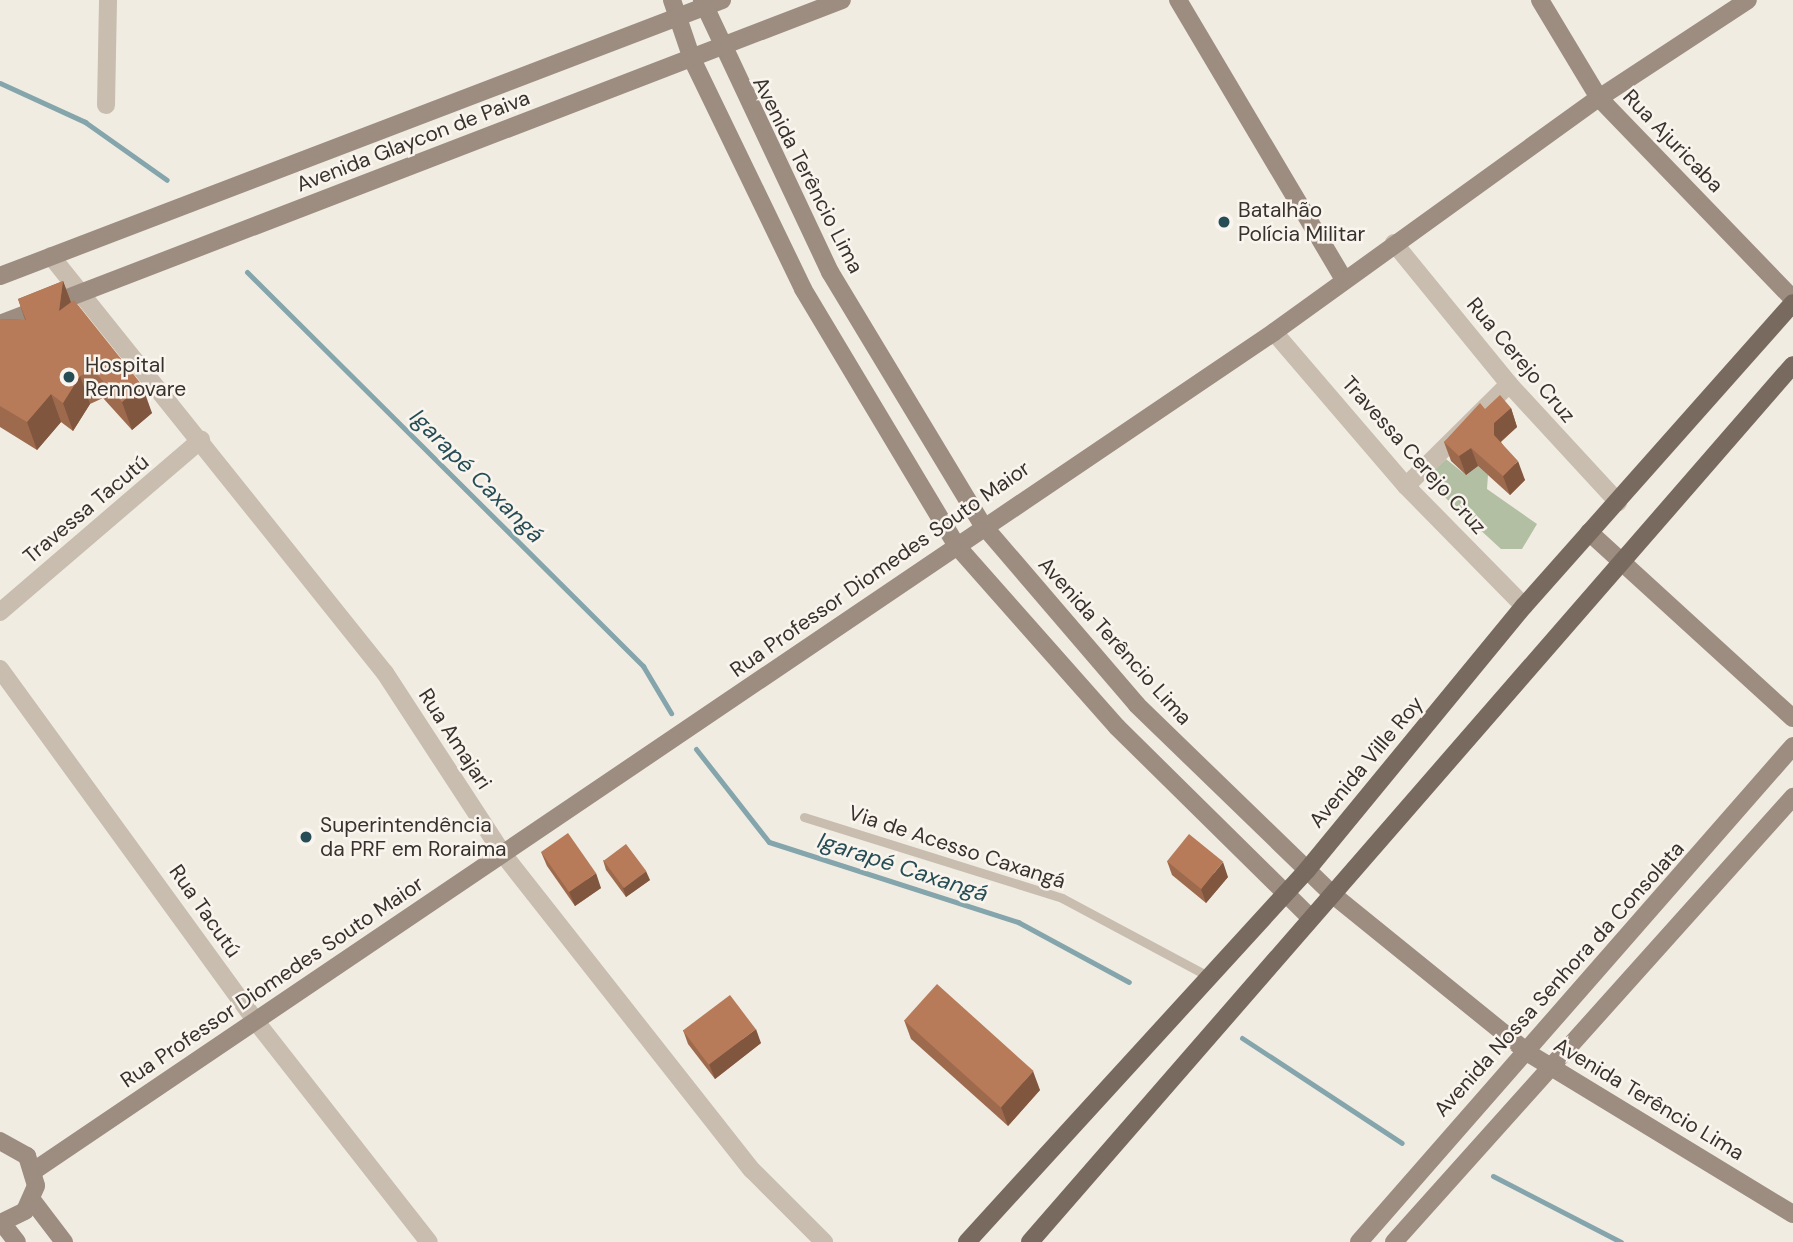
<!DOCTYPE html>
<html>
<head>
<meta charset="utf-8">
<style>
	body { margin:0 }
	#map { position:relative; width:1793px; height:1242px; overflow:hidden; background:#f1ece2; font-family:"DM Sans",sans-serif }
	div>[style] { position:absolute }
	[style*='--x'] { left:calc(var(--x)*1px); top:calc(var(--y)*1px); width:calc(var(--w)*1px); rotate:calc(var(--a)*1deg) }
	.green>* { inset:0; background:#b2bfa3 }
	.stream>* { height:5px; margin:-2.5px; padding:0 2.5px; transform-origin:2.5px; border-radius:2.5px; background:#84a5ab }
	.lane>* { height:9px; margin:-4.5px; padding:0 4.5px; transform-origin:4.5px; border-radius:4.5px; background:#c8bdaf }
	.street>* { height:18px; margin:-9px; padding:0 9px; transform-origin:9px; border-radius:9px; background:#c8bdaf }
	.secondary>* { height:18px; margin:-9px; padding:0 9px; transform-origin:9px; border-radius:9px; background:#9c8d80 }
	.primary>* { height:18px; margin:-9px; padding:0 9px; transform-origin:9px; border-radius:9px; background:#786a5f }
	.wall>* { inset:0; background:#9e6a4d }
	.shaded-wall>* { inset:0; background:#81563e }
	.building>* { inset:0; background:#b87b59; transform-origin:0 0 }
	.dots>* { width:19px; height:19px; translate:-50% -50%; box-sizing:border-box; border:4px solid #f9f5ee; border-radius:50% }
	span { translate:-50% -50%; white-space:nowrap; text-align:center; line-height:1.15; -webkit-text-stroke:5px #f9f5ee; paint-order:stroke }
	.street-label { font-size:21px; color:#38312c }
	.poi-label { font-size:21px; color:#38312c }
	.left { translate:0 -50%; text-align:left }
	.water-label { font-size:23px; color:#264d55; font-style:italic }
</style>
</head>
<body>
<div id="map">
	<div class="green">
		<i style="clip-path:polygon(1446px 459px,1466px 475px,1478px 466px,1488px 475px,1487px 489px,1537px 524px,1522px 549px,1501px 549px,1425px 479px)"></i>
	</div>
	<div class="stream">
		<i style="--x:0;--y:83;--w:94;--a:24.6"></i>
		<i style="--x:85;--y:122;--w:100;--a:35.3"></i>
		<i style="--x:247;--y:272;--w:559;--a:44.85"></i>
		<i style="--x:643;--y:666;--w:55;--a:59.2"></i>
		<i style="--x:696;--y:749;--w:118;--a:51.9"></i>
		<i style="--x:769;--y:842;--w:262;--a:17.8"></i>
		<i style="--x:1018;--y:922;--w:126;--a:28.4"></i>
		<i style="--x:1242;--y:1038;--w:191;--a:33.3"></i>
		<i style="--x:1493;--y:1176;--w:144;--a:27.3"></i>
	</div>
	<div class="lane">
		<i style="--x:804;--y:817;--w:270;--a:17.4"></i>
		<i style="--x:1062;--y:898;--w:166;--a:28.1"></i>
	</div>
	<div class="street">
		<i style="--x:106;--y:105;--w:105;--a:-88.9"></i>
		<i style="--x:1394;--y:243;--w:182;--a:50.8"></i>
		<i style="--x:1509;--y:384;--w:161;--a:47.3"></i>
		<i style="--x:51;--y:256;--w:534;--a:51.31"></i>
		<i style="--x:385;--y:673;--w:216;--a:56.9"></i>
		<i style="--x:503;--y:854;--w:402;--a:51.8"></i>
		<i style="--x:752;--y:1170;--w:102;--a:45"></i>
		<i style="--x:1274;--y:332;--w:203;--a:49.4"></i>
		<i style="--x:1406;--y:486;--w:168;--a:45.5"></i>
		<i style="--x:1406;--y:486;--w:145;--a:-44.7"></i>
		<i style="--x:0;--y:612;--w:265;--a:-40.6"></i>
		<i style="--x:0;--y:669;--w:432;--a:54"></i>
		<i style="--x:254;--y:1019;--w:283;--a:51.9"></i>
	</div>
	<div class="secondary">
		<i style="--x:672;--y:0;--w:62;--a:71.3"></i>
		<i style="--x:692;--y:59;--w:255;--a:64.2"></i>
		<i style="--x:803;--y:289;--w:298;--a:59.1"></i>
		<i style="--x:956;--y:545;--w:243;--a:48.5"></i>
		<i style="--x:1117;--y:727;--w:272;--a:44.6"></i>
		<i style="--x:702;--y:0;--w:301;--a:64.8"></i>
		<i style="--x:830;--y:272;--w:294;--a:58.9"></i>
		<i style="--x:982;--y:524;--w:238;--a:49.4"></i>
		<i style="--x:1137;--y:705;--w:272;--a:44.1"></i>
		<i style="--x:1332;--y:894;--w:252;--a:39"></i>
		<i style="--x:1528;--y:1053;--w:310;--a:31.3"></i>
		<i style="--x:1178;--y:0;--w:326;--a:59.3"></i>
		<i style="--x:1540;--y:0;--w:114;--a:59"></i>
		<i style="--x:1599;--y:98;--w:279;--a:46"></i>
		<i style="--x:0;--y:276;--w:773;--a:-20.92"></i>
		<i style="--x:0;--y:324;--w:902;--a:-21.05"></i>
		<i style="--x:1589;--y:532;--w:276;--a:42.4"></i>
		<i style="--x:0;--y:1141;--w:31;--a:29"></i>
		<i style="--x:27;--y:1156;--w:31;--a:73"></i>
		<i style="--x:36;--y:1186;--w:27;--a:114"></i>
		<i style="--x:25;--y:1211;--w:28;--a:154"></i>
		<i style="--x:35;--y:1170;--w:1496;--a:-34.07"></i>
		<i style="--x:1274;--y:332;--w:400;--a:-35.8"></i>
		<i style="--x:1599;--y:98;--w:178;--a:-33.3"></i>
		<i style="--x:32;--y:1200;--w:53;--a:52.7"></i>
		<i style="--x:2;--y:1223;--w:24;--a:52"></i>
		<i style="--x:1359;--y:1242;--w:659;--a:-48.81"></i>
		<i style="--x:1394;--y:1242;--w:598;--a:-48.12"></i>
	</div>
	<div class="primary">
		<i style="--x:967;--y:1242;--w:504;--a:-47.57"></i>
		<i style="--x:1307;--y:870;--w:342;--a:-50.6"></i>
		<i style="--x:1524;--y:606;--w:405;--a:-48.4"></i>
		<i style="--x:1030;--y:1242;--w:1162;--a:-48.98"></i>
	</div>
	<div class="wall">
		<i style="clip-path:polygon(63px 281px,71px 302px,152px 413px,132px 430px,103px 398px,90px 404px,73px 431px,61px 422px,37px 450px,0 427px,0 319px,25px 320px,18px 299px)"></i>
		<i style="clip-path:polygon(1511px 408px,1517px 427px,1501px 442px,1525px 480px,1510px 495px,1478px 466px,1466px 475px,1451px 461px,1444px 442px,1485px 409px)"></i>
		<i style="clip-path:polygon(541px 852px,601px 888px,575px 906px,547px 866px)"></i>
		<i style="clip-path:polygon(603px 860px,650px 880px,626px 897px,606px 870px)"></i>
		<i style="clip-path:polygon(1167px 861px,1228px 877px,1206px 903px,1172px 875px)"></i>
		<i style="clip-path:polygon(904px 1020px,1040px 1090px,1008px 1126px,911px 1039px)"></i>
		<i style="clip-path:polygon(683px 1030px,761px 1043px,715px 1079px,688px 1044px)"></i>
	</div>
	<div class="shaded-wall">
		<i style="clip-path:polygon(63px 281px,73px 308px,59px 311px)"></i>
		<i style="clip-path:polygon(80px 376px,90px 404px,73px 431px,63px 403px)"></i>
		<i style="clip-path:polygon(142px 385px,152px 413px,132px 430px,122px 402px)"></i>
		<i style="clip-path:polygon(51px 394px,61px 422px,37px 450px,27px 422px)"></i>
		<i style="clip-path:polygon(1511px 408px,1517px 427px,1501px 441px,1501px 454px,1494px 435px,1494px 423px)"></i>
		<i style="clip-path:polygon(1471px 448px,1478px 466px,1466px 475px,1459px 456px)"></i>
		<i style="clip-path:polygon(1518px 461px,1525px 480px,1510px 495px,1503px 476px)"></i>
		<i style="clip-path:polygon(1223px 862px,1228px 877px,1206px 903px,1201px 889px)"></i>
		<i style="clip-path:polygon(646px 871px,650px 880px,626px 897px,623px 888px)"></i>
		<i style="clip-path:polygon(596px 873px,601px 888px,575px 906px,569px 892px)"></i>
		<i style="clip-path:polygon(756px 1029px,761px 1043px,715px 1079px,709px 1064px)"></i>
		<i style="clip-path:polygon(1033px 1071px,1040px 1090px,1008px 1126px,1001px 1107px)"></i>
	</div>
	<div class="building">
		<i style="clip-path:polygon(63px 281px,59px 311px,74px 300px,142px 385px,122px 402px,93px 370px,80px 376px,63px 403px,51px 394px,27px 422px,0 406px,0 319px,26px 320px,18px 299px)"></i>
		<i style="clip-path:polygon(1500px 395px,1511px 408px,1494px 423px,1494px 435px,1518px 461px,1503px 476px,1471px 448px,1459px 456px,1444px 442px,1480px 403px,1485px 409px)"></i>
		<i style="left:568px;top:833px;width:49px;height:33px;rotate:55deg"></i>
		<i style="left:1189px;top:834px;width:44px;height:35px;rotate:39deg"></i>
		<i style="left:626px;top:844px;width:34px;height:28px;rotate:53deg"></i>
		<i style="left:937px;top:984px;width:130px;height:49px;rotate:42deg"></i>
		<i style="left:730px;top:995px;width:43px;height:59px;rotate:53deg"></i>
	</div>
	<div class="dots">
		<i style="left:1224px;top:222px;background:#264d55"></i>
		<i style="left:69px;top:377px;background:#264d55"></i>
		<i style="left:306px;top:837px;background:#264d55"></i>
	</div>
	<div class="street-label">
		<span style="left:413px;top:141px;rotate:-21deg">Avenida Glaycon de Paiva</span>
		<span style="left:1673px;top:141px;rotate:46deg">Rua Ajuricaba</span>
		<span style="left:808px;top:175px;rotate:63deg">Avenida Terêncio Lima</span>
		<span style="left:1521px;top:360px;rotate:50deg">Rua Cerejo Cruz</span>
		<span style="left:1414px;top:455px;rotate:48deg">Travessa Cerejo Cruz</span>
		<span style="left:86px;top:509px;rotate:-40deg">Travessa Tacutú</span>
		<span style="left:880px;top:569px;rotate:-35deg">Rua Professor Diomedes Souto Maior</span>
		<span style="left:1115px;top:641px;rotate:48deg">Avenida Terêncio Lima</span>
		<span style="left:455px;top:739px;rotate:57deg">Rua Amajari</span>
		<span style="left:1366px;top:762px;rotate:-50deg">Avenida Ville Roy</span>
		<span style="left:957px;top:847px;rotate:18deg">Via de Acesso Caxangá</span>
		<span style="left:205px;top:911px;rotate:55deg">Rua Tacutú</span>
		<span style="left:1559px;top:979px;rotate:-48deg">Avenida Nossa Senhora da Consolata</span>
		<span style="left:272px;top:982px;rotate:-34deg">Rua Professor Diomedes Souto Maior</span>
		<span style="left:1649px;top:1099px;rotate:31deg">Avenida Terêncio Lima</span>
	</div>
	<div class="poi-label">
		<span class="left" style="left:1238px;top:222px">Batalhão<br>Polícia Militar</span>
		<span class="left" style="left:85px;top:377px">Hospital<br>Rennovare</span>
		<span class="left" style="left:320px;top:837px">Superintendência<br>da PRF em Roraima</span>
	</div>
	<div class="water-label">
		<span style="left:477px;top:476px;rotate:45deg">Igarapé Caxangá</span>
		<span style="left:903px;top:867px;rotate:18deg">Igarapé Caxangá</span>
	</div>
</div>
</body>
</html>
